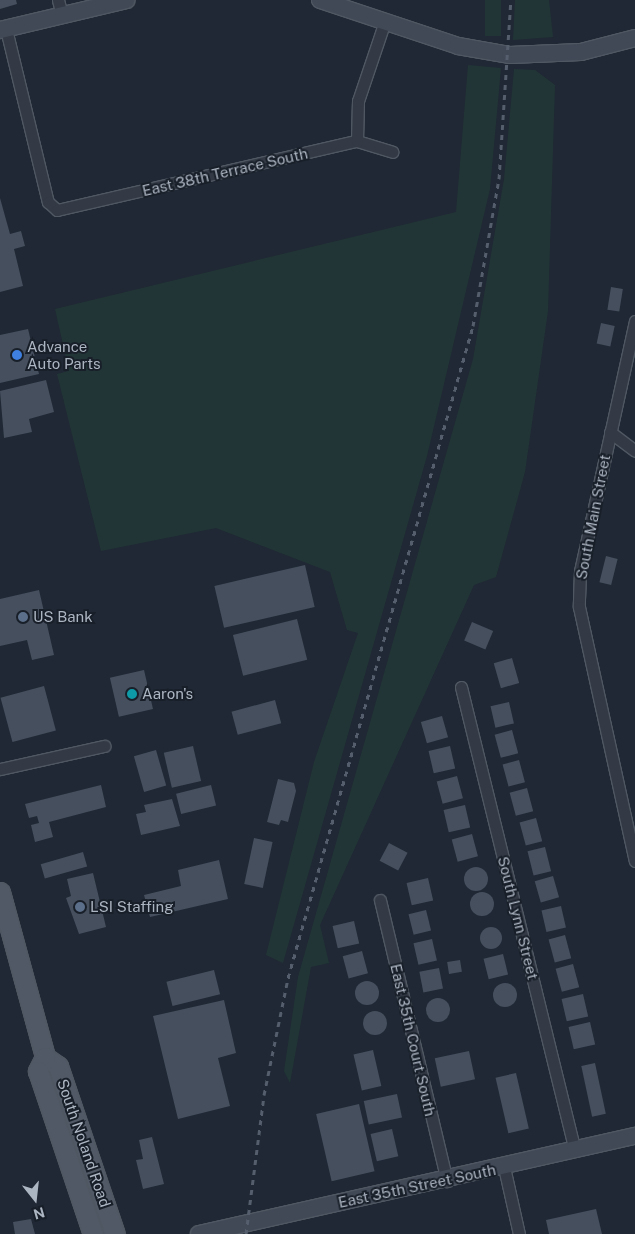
<!DOCTYPE html>
<html>
<head>
<meta charset="utf-8">
<style>
	body { margin:0 }
	#map { position:relative; width:635px; height:1234px; overflow:hidden; background:#1f2834; font-family:"Public Sans",sans-serif }
	div>[style] { position:absolute }
	[style*='--x'] { left:calc(var(--x)*1px); top:calc(var(--y)*1px); width:calc(var(--w)*1px); rotate:calc(var(--a)*1deg) }
	.green>* { inset:0; background:#223536; transform-origin:0 0 }
	.building>* { inset:0; background:#464f5e; transform-origin:0 0 }
	.round { border-radius:50% }
	.roads { filter:drop-shadow(1px 0 #505863) drop-shadow(-1px 0 #505863) drop-shadow(0 1px #505863) drop-shadow(0 -1px #505863) }
	.minor>* { height:11px; margin:-5.5px; padding:0 5.5px; transform-origin:5.5px; border-radius:5.5px; background:#333a45 }
	.secondary>* { height:16px; margin:-8px; padding:0 8px; transform-origin:8px; border-radius:8px; background:#414957 }
	.primary>* { height:19px; margin:-9.5px; padding:0 9.5px; transform-origin:9.5px; border-radius:9.5px; background:#505965 }
	.rail>* { height:3px; margin-top:-1.5px; transform-origin:0; background:repeating-linear-gradient(90deg,#555e6c 0 5px,transparent 0 10px) }
	.dots>* { width:14px; height:14px; translate:-50% -50%; box-sizing:border-box; border:2px solid #181f29; border-radius:50% }
	span { translate:-50% -50%; white-space:nowrap; text-align:center; line-height:1.15; -webkit-text-stroke:4px #181f29; paint-order:stroke }
	.street-label { font-size:15px; color:#acb5c2 }
	.poi-label { font-size:15px; color:#acb5c2 }
	.left { translate:0 -50%; text-align:left }
	.north { position:absolute; left:10px; top:1174px; width:50px; height:50px; -webkit-text-stroke:4px #181f29; paint-order:stroke; rotate:164deg; font-size:14px; font-weight:700; line-height:20px; text-align:center; color:#acb5c2 }
	.north::after { content:''; display:block; margin:auto; width:18px; height:22px; background:#acb5c2; clip-path:polygon(50% 0,100% 100%,50% 72%,0 100%) }
</style>
</head>
<body>
<div id="map">
	<div class="green">
		<i style="left:485px;top:0;width:16px;height:36px"></i>
		<i style="clip-path:polygon(515px 0,549px 0,553px 37px,513px 40px)"></i>
		<i style="clip-path:polygon(468px 65px,501px 68px,490px 189px,427px 456px,283px 963px,266px 955px,314px 762px,358px 633px,347px 630px,330px 572px,216px 528px,101px 551px,57px 374px,69px 371px,55px 309px,456px 212px)"></i>
		<i style="clip-path:polygon(514px 69px,535px 70px,555px 85px,548px 311px,525px 472px,496px 577px,474px 585px,320px 925px,329px 963px,311px 967px,290px 1083px,284px 1071px,298px 977px,473px 359px,504px 179px)"></i>
	</div>
	<div class="building">
		<i style="clip-path:polygon(0 0,16px 0,17px 4px,0 9px)"></i>
		<i style="clip-path:polygon(0 198px,10px 234px,21px 231px,25px 246px,14px 249px,23px 286px,0 292px)"></i>
		<i style="left:611px;top:287px;width:12px;height:23px;rotate:9deg"></i>
		<i style="left:601px;top:323px;width:14px;height:21px;rotate:12deg"></i>
		<i style="clip-path:polygon(28px 329px,39px 374px,0 383px,0 335px)"></i>
		<i style="clip-path:polygon(46px 380px,54px 412px,29px 419px,32px 432px,4px 438px,0 391px)"></i>
		<i style="left:606px;top:556px;width:12px;height:27px;rotate:14deg"></i>
		<i style="left:305px;top:565px;width:43px;height:93px;rotate:77deg"></i>
		<i style="clip-path:polygon(39px 590px,54px 655px,32px 660px,27px 640px,0 646px,0 599px)"></i>
		<i style="left:297px;top:619px;width:42px;height:66px;rotate:76deg"></i>
		<i style="left:472px;top:622px;width:23px;height:20px;rotate:23deg"></i>
		<i style="left:512px;top:658px;width:26px;height:19px;rotate:74deg"></i>
		<i style="left:144px;top:670px;width:40px;height:35px;rotate:77deg"></i>
		<i style="left:44px;top:686px;width:46px;height:45px;rotate:75deg"></i>
		<i style="left:275px;top:700px;width:24px;height:45px;rotate:75deg"></i>
		<i style="left:509px;top:702px;width:22px;height:19px;rotate:77deg"></i>
		<i style="left:442px;top:716px;width:22px;height:22px;rotate:74deg"></i>
		<i style="left:512px;top:730px;width:24px;height:18px;rotate:75deg"></i>
		<i style="left:193px;top:746px;width:36px;height:30px;rotate:77deg"></i>
		<i style="left:450px;top:746px;width:23px;height:22px;rotate:77deg"></i>
		<i style="left:156px;top:750px;width:37px;height:23px;rotate:74deg"></i>
		<i style="left:519px;top:760px;width:23px;height:17px;rotate:75deg"></i>
		<i style="left:457px;top:776px;width:23px;height:21px;rotate:75deg"></i>
		<i style="clip-path:polygon(278px 779px,294px 783px,296px 791px,288px 822px,281px 820px,279px 825px,267px 822px)"></i>
		<i style="clip-path:polygon(101px 785px,106px 807px,49px 822px,53px 837px,35px 842px,31px 825px,39px 823px,37px 816px,29px 818px,25px 804px)"></i>
		<i style="left:211px;top:785px;width:21px;height:36px;rotate:76deg"></i>
		<i style="left:527px;top:788px;width:24px;height:18px;rotate:75deg"></i>
		<i style="clip-path:polygon(172px 799px,180px 826px,141px 835px,136px 814px,146px 812px,144px 805px)"></i>
		<i style="left:465px;top:805px;width:23px;height:22px;rotate:77deg"></i>
		<i style="left:536px;top:818px;width:24px;height:17px;rotate:75deg"></i>
		<i style="left:472px;top:834px;width:23px;height:21px;rotate:75deg"></i>
		<i style="left:254px;top:838px;width:19px;height:47px;rotate:12deg"></i>
		<i style="left:389px;top:843px;width:21px;height:20px;rotate:28deg"></i>
		<i style="left:545px;top:847px;width:25px;height:18px;rotate:76deg"></i>
		<i style="left:83px;top:852px;width:15px;height:44px;rotate:74deg"></i>
		<i style="clip-path:polygon(219px 860px,228px 899px,150px 917px,144px 895px,181px 886px,178px 870px)"></i>
		<i class="round" style="left:464px;top:867px;width:24px;height:24px"></i>
		<i style="clip-path:polygon(93px 873px,106px 927px,79px 934px,66px 898px,71px 896px,67px 879px)"></i>
		<i style="left:553px;top:876px;width:22px;height:19px;rotate:74deg"></i>
		<i style="left:428px;top:878px;width:23px;height:22px;rotate:77deg"></i>
		<i class="round" style="left:470px;top:892px;width:24px;height:24px"></i>
		<i style="left:561px;top:906px;width:22px;height:20px;rotate:77deg"></i>
		<i style="left:426px;top:910px;width:21px;height:18px;rotate:76deg"></i>
		<i style="left:354px;top:921px;width:23px;height:22px;rotate:77deg"></i>
		<i class="round" style="left:480px;top:927px;width:22px;height:22px"></i>
		<i style="left:565px;top:935px;width:24px;height:17px;rotate:75deg"></i>
		<i style="left:432px;top:939px;width:22px;height:19px;rotate:77deg"></i>
		<i style="left:362px;top:951px;width:23px;height:20px;rotate:75deg"></i>
		<i style="left:503px;top:954px;width:21px;height:20px;rotate:76deg"></i>
		<i style="left:460px;top:960px;width:12px;height:13px;rotate:81deg"></i>
		<i style="left:573px;top:964px;width:24px;height:18px;rotate:75deg"></i>
		<i style="left:439px;top:968px;width:21px;height:20px;rotate:79deg"></i>
		<i style="left:214px;top:970px;width:25px;height:49px;rotate:76deg"></i>
		<i class="round" style="left:355px;top:981px;width:24px;height:24px"></i>
		<i class="round" style="left:493px;top:983px;width:24px;height:24px"></i>
		<i style="left:583px;top:994px;width:23px;height:22px;rotate:77deg"></i>
		<i class="round" style="left:426px;top:998px;width:24px;height:24px"></i>
		<i style="clip-path:polygon(224px 1000px,236px 1053px,218px 1058px,230px 1106px,178px 1119px,153px 1016px)"></i>
		<i class="round" style="left:363px;top:1011px;width:24px;height:24px"></i>
		<i style="left:590px;top:1022px;width:23px;height:22px;rotate:77deg"></i>
		<i style="left:373px;top:1050px;width:37px;height:20px;rotate:77deg"></i>
		<i style="left:469px;top:1051px;width:29px;height:35px;rotate:78deg"></i>
		<i style="left:595px;top:1063px;width:52px;height:14px;rotate:78deg"></i>
		<i style="left:516px;top:1073px;width:57px;height:21px;rotate:77deg"></i>
		<i style="left:397px;top:1094px;width:24px;height:34px;rotate:78deg"></i>
		<i style="left:359px;top:1104px;width:69px;height:44px;rotate:77deg"></i>
		<i style="left:392px;top:1129px;width:28px;height:22px;rotate:77deg"></i>
		<i style="clip-path:polygon(152px 1137px,164px 1184px,143px 1189px,136px 1160px,143px 1159px,139px 1140px)"></i>
		<i style="clip-path:polygon(596px 1209px,602px 1234px,549px 1234px,546px 1220px)"></i>
		<i style="clip-path:polygon(31px 1219px,35px 1234px,15px 1234px,13px 1222px)"></i>
	</div>
	<div class="roads">
		<div class="minor">
			<i style="--x:58;--y:0;--w:16;--a:75"></i>
			<i style="--x:6;--y:29;--w:178;--a:76.4"></i>
			<i style="--x:48;--y:202;--w:12;--a:42"></i>
			<i style="--x:57;--y:210;--w:308;--a:-13"></i>
			<i style="--x:357;--y:141;--w:37;--a:17"></i>
			<i style="--x:357;--y:141;--w:40;--a:-88.6"></i>
			<i style="--x:358;--y:101;--w:84;--a:-71.4"></i>
			<i style="--x:635;--y:321;--w:256;--a:102.4"></i>
			<i style="--x:580;--y:571;--w:36;--a:92"></i>
			<i style="--x:579;--y:607;--w:260;--a:77.6"></i>
			<i style="--x:610;--y:432;--w:31;--a:37"></i>
			<i style="--x:461;--y:687;--w:477;--a:76.2"></i>
			<i style="--x:0;--y:769;--w:107;--a:-12.5"></i>
			<i style="--x:380;--y:900;--w:289;--a:76.6"></i>
			<i style="--x:504;--y:1167;--w:69;--a:77.4"></i>
		</div>
		<div class="secondary">
			<i style="--x:320;--y:0;--w:145;--a:18.4"></i>
			<i style="--x:458;--y:46;--w:53;--a:9.8"></i>
			<i style="--x:510;--y:55;--w:71;--a:-2.4"></i>
			<i style="--x:581;--y:52;--w:56;--a:-14.5"></i>
			<i style="--x:0;--y:30;--w:130;--a:-13.3"></i>
			<i style="--x:199;--y:1234;--w:447;--a:-12.7"></i>
		</div>
		<div class="primary">
			<i style="--x:0;--y:892;--w:171;--a:74.7"></i>
			<i style="--x:45;--y:1057;--w:16;--a:35"></i>
			<i style="--x:58;--y:1066;--w:177;--a:71.3"></i>
			<i style="--x:45;--y:1057;--w:16;--a:117"></i>
			<i style="--x:38;--y:1071;--w:172;--a:71.4"></i>
		</div>
	</div>
	<div class="rail">
		<i style="--x:246;--y:1234;--w:140;--a:-82.6"></i>
		<i style="--x:264;--y:1095;--w:119;--a:-78.4"></i>
		<i style="--x:288;--y:978;--w:678;--a:-74.16"></i>
		<i style="--x:473;--y:326;--w:149;--a:-80"></i>
		<i style="--x:499;--y:179;--w:179;--a:-86.2"></i>
	</div>
	<div class="dots">
		<i style="left:17px;top:355px;background:#3f7fe0"></i>
		<i style="left:23px;top:617px;background:#5c6f8a"></i>
		<i style="left:132px;top:694px;background:#0f9aa8"></i>
		<i style="left:80px;top:907px;background:#5c6f8a"></i>
	</div>
	<div class="street-label">
		<span style="left:225px;top:172px;rotate:-13deg">East 38th Terrace South</span>
		<span style="left:593px;top:517px;rotate:-79deg">South Main Street</span>
		<span style="left:518px;top:918px;rotate:76deg">South Lynn Street</span>
		<span style="left:413px;top:1040px;rotate:77deg">East 35th Court South</span>
		<span style="left:84px;top:1143px;rotate:71deg">South Noland Road</span>
		<span style="left:417px;top:1186px;rotate:-12deg">East 35th Street South</span>
	</div>
	<div class="poi-label">
		<span class="left" style="left:27px;top:355px">Advance<br>Auto Parts</span>
		<span class="left" style="left:33px;top:617px">US Bank</span>
		<span class="left" style="left:142px;top:694px">Aaron's</span>
		<span class="left" style="left:90px;top:907px">LSI Staffing</span>
	</div>
	<div class="north">N</div>
</div>
</body>
</html>
